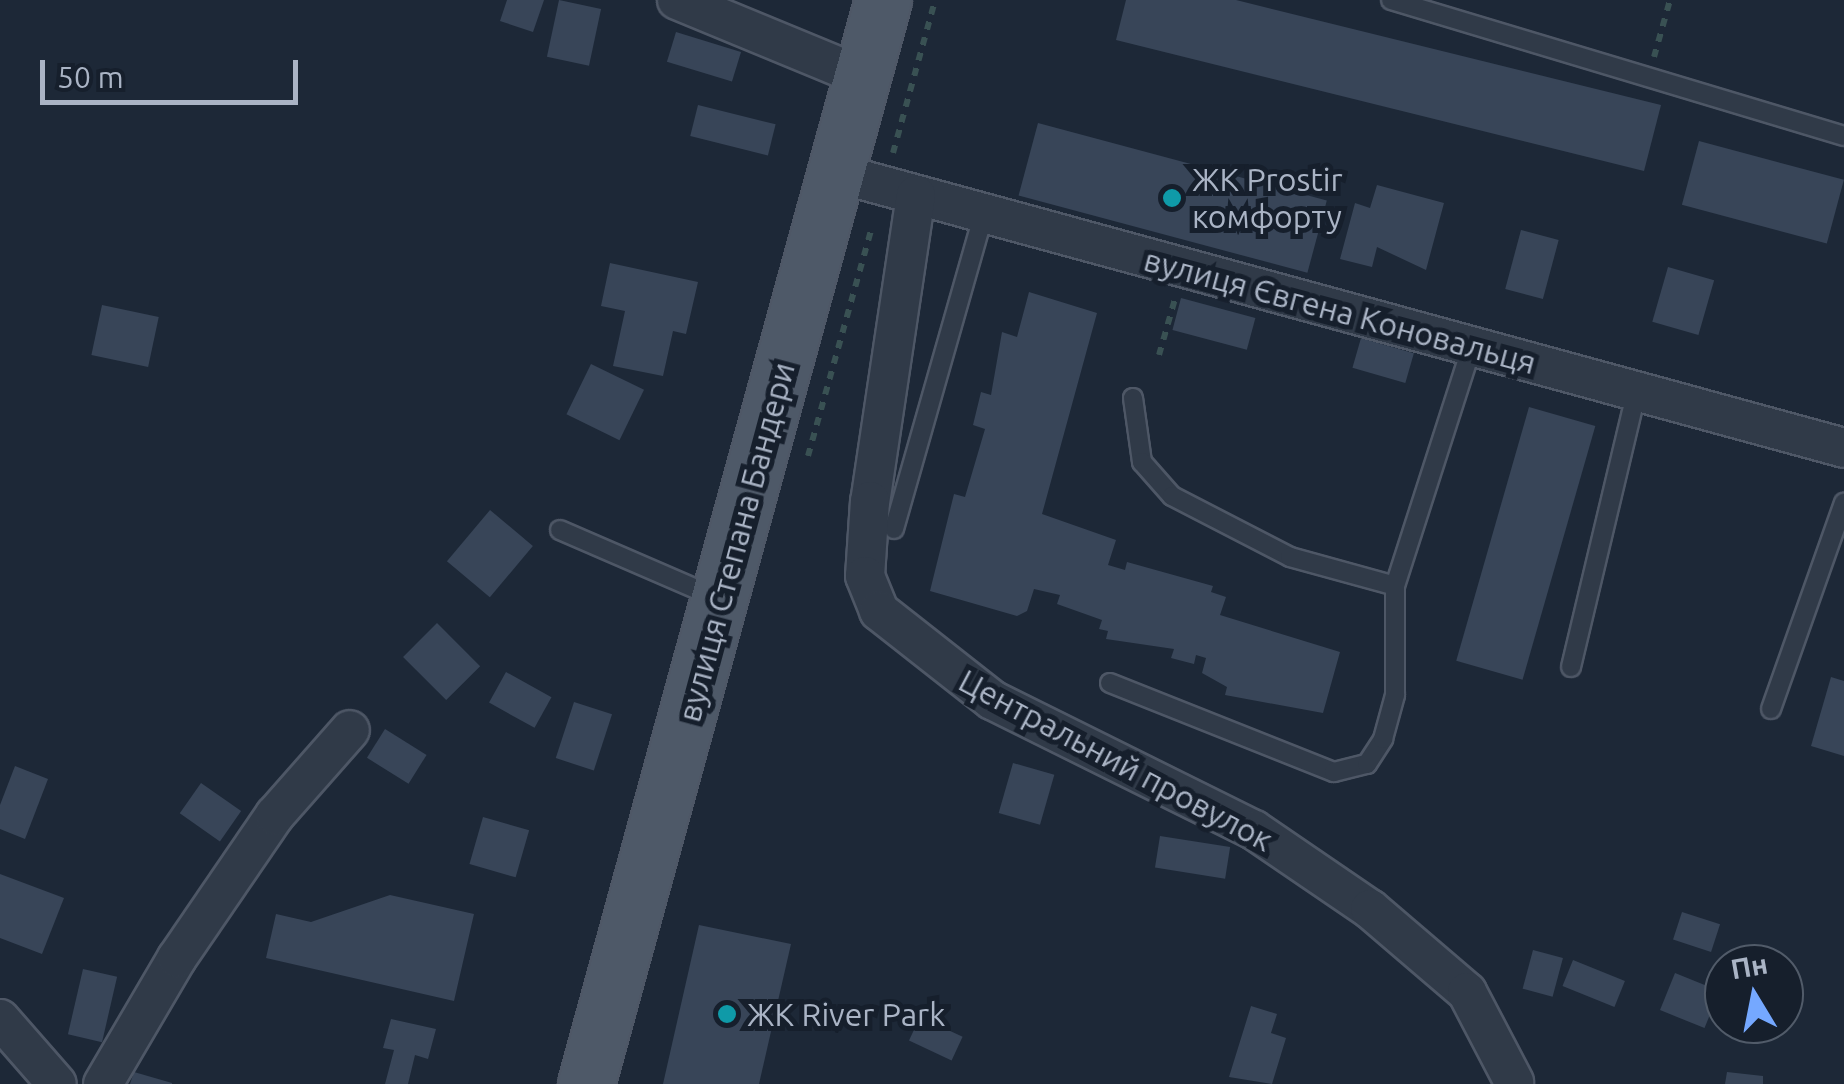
<!DOCTYPE html>
<html>
<head>
<meta charset="utf-8">
<style>
	body { margin:0 }
	#map { position:relative; width:1844px; height:1084px; overflow:hidden; background:#1d2837; font-family:Ubuntu,sans-serif }
	div>[style] { position:absolute }
	[style*='--x'] { left:calc(var(--x)*1px); top:calc(var(--y)*1px); width:calc(var(--w)*1px); rotate:calc(var(--a)*1deg) }
	.building>* { inset:0; background:#384558; transform-origin:0 0 }
	.path>* { height:6px; margin-top:-3px; transform-origin:0; background:repeating-linear-gradient(90deg,#395153 0 8px,transparent 0 16px) }
	.roads { filter:drop-shadow(2px 0 #4e5766) drop-shadow(-2px 0 #4e5766) drop-shadow(0 2px #4e5766) drop-shadow(0 -2px #4e5766) }
	.service>* { height:18px; margin:-9px; padding:0 9px; transform-origin:9px; border-radius:9px; background:#303a48 }
	.minor>* { height:38px; margin:-19px; padding:0 19px; transform-origin:19px; border-radius:19px; background:#303a48 }
	.primary>* { height:55px; margin:-27.5px; padding:0 27.5px; transform-origin:27.5px; border-radius:27.5px; background:#4e5968 }
	.dots>* { width:28px; height:28px; translate:-50% -50%; box-sizing:border-box; border:5px solid #161f2c; border-radius:50% }
	span { translate:-50% -50%; white-space:nowrap; text-align:center; line-height:1.15; -webkit-text-stroke:10px #161f2c; paint-order:stroke }
	.poi-label { font-size:32px; color:#aab4c5 }
	.left { translate:0 -50%; text-align:left }
	.street-label { font-size:32px; color:#aab4c5 }
	.north { position:absolute; left:1704px; top:944px; width:100px; height:100px; box-sizing:border-box; background:#161f2c; border:2px solid #515b69; border-radius:50%; rotate:350deg; font-size:28px; font-weight:700; line-height:40px; text-align:center; color:#aab4c5 }
	.north::after { content:''; display:block; margin:auto; width:35px; height:45px; background:#75a8ff; clip-path:polygon(50% 0,100% 100%,50% 72%,0 100%) }
	.scale { position:absolute; left:40px; top:60px; width:258px; height:45px; box-sizing:border-box; border:5px solid #aab4c5; border-top:0; padding-left:12px; font-size:30px; line-height:35px; white-space:nowrap; color:#aab4c5; -webkit-text-stroke:8px #161f2c; paint-order:stroke }
</style>
</head>
<body>
<div id="map">
	<div class="building">
		<i style="clip-path:polygon(507px 0,544px 0,533px 32px,500px 21px)"></i>
		<i style="left:559px;top:0;width:43px;height:58px;rotate:12deg"></i>
		<i style="clip-path:polygon(1126px 0,1236px 0,1661px 105px,1644px 171px,1116px 40px)"></i>
		<i style="left:676px;top:32px;width:68px;height:31px;rotate:17deg"></i>
		<i style="left:698px;top:105px;width:80px;height:32px;rotate:14deg"></i>
		<i style="left:1038px;top:123px;width:299px;height:75px;rotate:15deg"></i>
		<i style="left:1699px;top:141px;width:150px;height:66px;rotate:15deg"></i>
		<i style="clip-path:polygon(1377px 185px,1444px 203px,1426px 270px,1377px 247px,1372px 267px,1340px 259px,1355px 203px,1370px 208px)"></i>
		<i style="left:1521px;top:230px;width:39px;height:61px;rotate:15deg"></i>
		<i style="clip-path:polygon(610px 263px,698px 282px,686px 334px,673px 331px,663px 376px,613px 366px,625px 311px,601px 306px)"></i>
		<i style="left:1668px;top:267px;width:48px;height:57px;rotate:16deg"></i>
		<i style="clip-path:polygon(1029px 292px,1097px 313px,1042px 514px,1116px 540px,1108px 565px,1125px 570px,1127px 562px,1213px 586px,1211px 592px,1226px 597px,1220px 615px,1340px 652px,1323px 713px,1225px 695px,1227px 687px,1202px 673px,1206px 658px,1196px 655px,1194px 664px,1171px 658px,1174px 649px,1106px 639px,1108px 631px,1099px 629px,1102px 620px,1057px 604px,1060px 595px,1034px 589px,1027px 611px,1017px 616px,930px 591px,954px 494px,965px 497px,985px 429px,973px 425px,981px 392px,991px 395px,1002px 332px,1017px 337px)"></i>
		<i style="left:1181px;top:298px;width:77px;height:33px;rotate:15deg"></i>
		<i style="left:102px;top:305px;width:58px;height:51px;rotate:12deg"></i>
		<i style="left:1361px;top:338px;width:55px;height:31px;rotate:16deg"></i>
		<i style="left:591px;top:364px;width:59px;height:56px;rotate:26deg"></i>
		<i style="left:1529px;top:407px;width:69px;height:264px;rotate:16deg"></i>
		<i style="left:490px;top:510px;width:56px;height:67px;rotate:40deg"></i>
		<i style="left:437px;top:623px;width:61px;height:48px;rotate:45deg"></i>
		<i style="left:506px;top:672px;width:52px;height:35px;rotate:29deg"></i>
		<i style="clip-path:polygon(1831px 677px,1844px 681px,1844px 756px,1811px 746px)"></i>
		<i style="left:574px;top:702px;width:40px;height:59px;rotate:18deg"></i>
		<i style="left:385px;top:729px;width:49px;height:34px;rotate:32deg"></i>
		<i style="left:1013px;top:763px;width:43px;height:52px;rotate:16deg"></i>
		<i style="clip-path:polygon(15px 766px,48px 779px,25px 839px,0 829px,0 805px)"></i>
		<i style="left:201px;top:783px;width:49px;height:37px;rotate:35deg"></i>
		<i style="left:483px;top:817px;width:48px;height:49px;rotate:16deg"></i>
		<i style="left:1160px;top:836px;width:71px;height:32px;rotate:9deg"></i>
		<i style="clip-path:polygon(0 874px,64px 898px,42px 954px,0 938px)"></i>
		<i style="clip-path:polygon(390px 895px,474px 914px,454px 1001px,266px 958px,276px 914px,311px 922px)"></i>
		<i style="left:1682px;top:912px;width:40px;height:29px;rotate:18deg"></i>
		<i style="clip-path:polygon(699px 925px,791px 944px,759px 1084px,663px 1084px)"></i>
		<i style="left:1533px;top:950px;width:31px;height:40px;rotate:15deg"></i>
		<i style="left:1573px;top:960px;width:56px;height:28px;rotate:22deg"></i>
		<i style="left:83px;top:969px;width:35px;height:67px;rotate:13deg"></i>
		<i style="left:1675px;top:973px;width:48px;height:40px;rotate:22deg"></i>
		<i style="clip-path:polygon(1251px 1006px,1277px 1014px,1271px 1033px,1286px 1038px,1272px 1084px,1229px 1077px)"></i>
		<i style="left:920px;top:1017px;width:47px;height:26px;rotate:25deg"></i>
		<i style="clip-path:polygon(391px 1019px,436px 1029px,428px 1059px,415px 1055px,408px 1084px,385px 1084px,394px 1050px,383px 1048px)"></i>
		<i style="clip-path:polygon(134px 1072px,172px 1083px,172px 1084px,130px 1084px)"></i>
		<i style="clip-path:polygon(1727px 1072px,1763px 1076px,1763px 1084px,1725px 1084px)"></i>
	</div>
	<div class="path">
		<i style="--x:1654;--y:57;--w:59;--a:-74.3"></i>
		<i style="--x:893;--y:153;--w:159;--a:-74.6"></i>
		<i style="--x:1159;--y:355;--w:58;--a:-74.1"></i>
		<i style="--x:808;--y:456;--w:238;--a:-74.4"></i>
	</div>
	<div class="roads">
		<div class="service">
			<i style="--x:1391;--y:0;--w:473;--a:16.7"></i>
			<i style="--x:1133;--y:398;--w:65;--a:82"></i>
			<i style="--x:1142;--y:462;--w:45;--a:48.6"></i>
			<i style="--x:1172;--y:496;--w:133;--a:27.3"></i>
			<i style="--x:1290;--y:557;--w:109;--a:15.4"></i>
			<i style="--x:1395;--y:586;--w:252;--a:-72.2"></i>
			<i style="--x:894;--y:529;--w:328;--a:-74.1"></i>
			<i style="--x:560;--y:530;--w:169;--a:23.4"></i>
			<i style="--x:1571;--y:667;--w:284;--a:-76.6"></i>
			<i style="--x:1110;--y:683;--w:241;--a:21.7"></i>
			<i style="--x:1334;--y:772;--w:34;--a:-14"></i>
			<i style="--x:1367;--y:764;--w:30;--a:-57"></i>
			<i style="--x:1383;--y:739;--w:46;--a:-74.7"></i>
			<i style="--x:1395;--y:695;--w:109;--a:-90"></i>
			<i style="--x:1771;--y:709;--w:219;--a:-70.5"></i>
		</div>
		<div class="minor">
			<i style="--x:677;--y:0;--w:199;--a:22.4"></i>
			<i style="--x:837;--y:173;--w:1044;--a:15.27"></i>
			<i style="--x:916;--y:195;--w:309;--a:98.5"></i>
			<i style="--x:870;--y:501;--w:75;--a:93.8"></i>
			<i style="--x:865;--y:576;--w:38;--a:68"></i>
			<i style="--x:879;--y:611;--w:144;--a:38.2"></i>
			<i style="--x:992;--y:700;--w:292;--a:26.4"></i>
			<i style="--x:1254;--y:830;--w:140;--a:34.3"></i>
			<i style="--x:1370;--y:909;--w:128;--a:40.6"></i>
			<i style="--x:1467;--y:992;--w:102;--a:62.4"></i>
			<i style="--x:0;--y:1019;--w:86;--a:48.8"></i>
			<i style="--x:103;--y:1084;--w:146;--a:-59.6"></i>
			<i style="--x:177;--y:958;--w:173;--a:-55.6"></i>
			<i style="--x:275;--y:815;--w:113;--a:-48.6"></i>
		</div>
		<div class="primary">
			<i style="--x:586;--y:1084;--w:1124;--a:-74.68"></i>
		</div>
	</div>
	<div class="dots">
		<i style="left:1172px;top:198px;background:#0f9aa8"></i>
		<i style="left:727px;top:1014px;background:#0f9aa8"></i>
	</div>
	<div class="poi-label">
		<span class="left" style="left:1192px;top:198px">ЖК Prostir<br>комфорту</span>
		<span class="left" style="left:747px;top:1014px">ЖК River Park</span>
	</div>
	<div class="street-label">
		<span style="left:1340px;top:311px;rotate:15deg">вулиця Євгена Коновальця</span>
		<span style="left:736px;top:542px;rotate:-75deg">вулиця Степана Бандери</span>
		<span style="left:1116px;top:760px;rotate:28deg">Центральний провулок</span>
	</div>
	<div class="north">Пн</div>
	<div class="scale">50 m</div>
</div>
</body>
</html>
